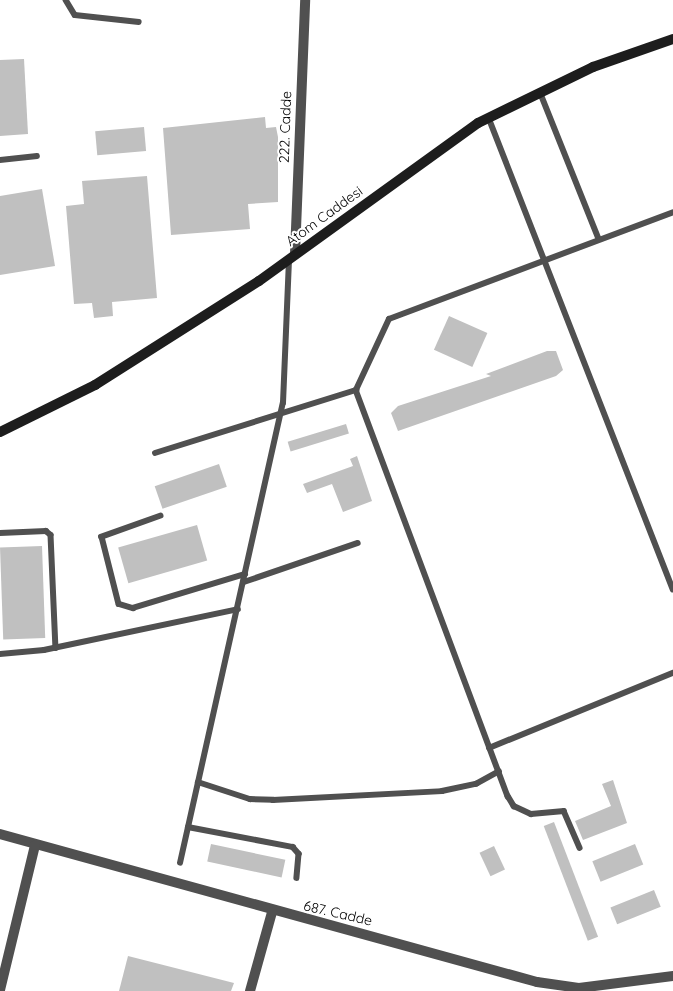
<!DOCTYPE html>
<html>
<head>
<meta charset="utf-8">
<style>
	body { margin:0 }
	#map { position:relative; width:673px; height:991px; overflow:hidden; background:#fff; font-family:Quicksand,sans-serif }
	div>[style] { position:absolute }
	[style*='--x'] { left:calc(var(--x)*1px); top:calc(var(--y)*1px); width:calc(var(--w)*1px); rotate:calc(var(--a)*1deg) }
	.building>* { inset:0; background:#c0c0c0; transform-origin:0 0 }
	.lane>* { height:5.5px; margin:-2.75px; padding:0 2.75px; transform-origin:2.75px; border-radius:2.75px; background:#505050 }
	.street>* { height:10px; margin:-5px; padding:0 5px; transform-origin:5px; border-radius:5px; background:#505050 }
	.secondary>* { height:10px; margin:-5px; padding:0 5px; transform-origin:5px; border-radius:5px; background:#1d1d1d }
	span { translate:-50% -50%; white-space:nowrap; text-align:center; line-height:1.15; -webkit-text-stroke:4px #fff; paint-order:stroke }
	.street-label { font-size:14px; color:#000 }
</style>
</head>
<body>
<div id="map">
	<div class="building">
		<i style="clip-path:polygon(24px 59px,28px 134px,0 136px,0 60px)"></i>
		<i style="clip-path:polygon(265px 117px,266px 128px,276px 127px,278px 137px,278px 202px,248px 204px,250px 229px,171px 235px,163px 128px)"></i>
		<i style="left:144px;top:127px;width:24px;height:49px;rotate:85deg"></i>
		<i style="clip-path:polygon(147px 176px,157px 298px,112px 302px,113px 316px,94px 318px,92px 303px,74px 304px,66px 206px,84px 204px,82px 181px)"></i>
		<i style="clip-path:polygon(42px 189px,55px 266px,0 275px,0 196px)"></i>
		<i style="left:449px;top:316px;width:42px;height:37px;rotate:24deg"></i>
		<i style="clip-path:polygon(547px 351px,556px 351px,563px 370px,556px 376px,398px 431px,391px 413px,398px 406px,491px 376px,486px 374px)"></i>
		<i style="left:346px;top:424px;width:10px;height:61px;rotate:73deg"></i>
		<i style="clip-path:polygon(357px 456px,372px 501px,343px 512px,332px 484px,307px 493px,303px 484px,353px 466px,350px 459px)"></i>
		<i style="left:219px;top:464px;width:24px;height:68px;rotate:71deg"></i>
		<i style="left:197px;top:525px;width:37px;height:82px;rotate:74deg"></i>
		<i style="left:42px;top:546px;width:92px;height:42px;rotate:88deg"></i>
		<i style="clip-path:polygon(613px 780px,627px 823px,583px 840px,575px 821px,611px 806px,602px 784px)"></i>
		<i style="left:554px;top:822px;width:123px;height:11px;rotate:69deg"></i>
		<i style="left:211px;top:844px;width:76px;height:18px;rotate:12deg"></i>
		<i style="left:635px;top:844px;width:22px;height:46px;rotate:68deg"></i>
		<i style="left:494px;top:846px;width:26px;height:16px;rotate:65deg"></i>
		<i style="left:654px;top:890px;width:18px;height:47px;rotate:68deg"></i>
		<i style="clip-path:polygon(128px 956px,234px 983px,231px 991px,119px 991px)"></i>
	</div>
	<div class="lane">
		<i style="--x:66;--y:0;--w:17;--a:59"></i>
		<i style="--x:75;--y:15;--w:64;--a:6.2"></i>
		<i style="--x:541;--y:94;--w:156;--a:68.2"></i>
		<i style="--x:489;--y:118;--w:506;--a:68.66"></i>
		<i style="--x:0;--y:160;--w:37;--a:-6"></i>
		<i style="--x:356;--y:390;--w:78;--a:-65.1"></i>
		<i style="--x:389;--y:319;--w:303;--a:-20.6"></i>
		<i style="--x:155;--y:453;--w:211;--a:-17.4"></i>
		<i style="--x:356;--y:390;--w:434;--a:69.5"></i>
		<i style="--x:508;--y:796;--w:12;--a:59"></i>
		<i style="--x:514;--y:806;--w:19;--a:25"></i>
		<i style="--x:531;--y:814;--w:33;--a:-5"></i>
		<i style="--x:564;--y:811;--w:40;--a:66.6"></i>
		<i style="--x:161;--y:516;--w:63;--a:160.4"></i>
		<i style="--x:102;--y:537;--w:69;--a:75.8"></i>
		<i style="--x:119;--y:604;--w:15;--a:16"></i>
		<i style="--x:133;--y:608;--w:117;--a:-16.9"></i>
		<i style="--x:0;--y:533;--w:46;--a:-2.5"></i>
		<i style="--x:46;--y:531;--w:6;--a:39"></i>
		<i style="--x:51;--y:535;--w:113;--a:87.5"></i>
		<i style="--x:244;--y:582;--w:120;--a:-18.9"></i>
		<i style="--x:0;--y:654;--w:44;--a:-5.2"></i>
		<i style="--x:44;--y:650;--w:198;--a:-11.9"></i>
		<i style="--x:489;--y:748;--w:199;--a:-22.2"></i>
		<i style="--x:198;--y:782;--w:55;--a:18.1"></i>
		<i style="--x:250;--y:799;--w:23;--a:2"></i>
		<i style="--x:273;--y:800;--w:169;--a:-3"></i>
		<i style="--x:442;--y:791;--w:35;--a:-12"></i>
		<i style="--x:476;--y:784;--w:26;--a:-29"></i>
		<i style="--x:188;--y:827;--w:107;--a:10.8"></i>
		<i style="--x:293;--y:847;--w:9;--a:49"></i>
		<i style="--x:299;--y:854;--w:24;--a:95"></i>
		<i style="--x:180;--y:863;--w:471;--a:-77.4"></i>
		<i style="--x:283;--y:403;--w:144;--a:-87.6"></i>
	</div>
	<div class="street">
		<i style="--x:295;--y:254;--w:254;--a:-87.7"></i>
		<i style="--x:0;--y:834;--w:557;--a:15.41"></i>
		<i style="--x:537;--y:982;--w:42;--a:8.1"></i>
		<i style="--x:579;--y:988;--w:95;--a:-7.3"></i>
		<i style="--x:0;--y:990;--w:149;--a:-76.4"></i>
		<i style="--x:250;--y:991;--w:82;--a:-74.4"></i>
	</div>
	<div class="secondary">
		<i style="--x:0;--y:432;--w:106;--a:-26.3"></i>
		<i style="--x:95;--y:385;--w:194;--a:-32.4"></i>
		<i style="--x:259;--y:281;--w:270;--a:-35.8"></i>
		<i style="--x:478;--y:123;--w:128;--a:-26"></i>
		<i style="--x:593;--y:67;--w:85;--a:-19.3"></i>
	</div>
	<div class="street-label">
		<span style="left:285px;top:127px;rotate:-88deg">222. Cadde</span>
		<span style="left:324px;top:216px;rotate:-36deg">Atom Caddesi</span>
		<span style="left:338px;top:913px;rotate:13deg">687. Cadde</span>
	</div>
</div>
</body>
</html>
